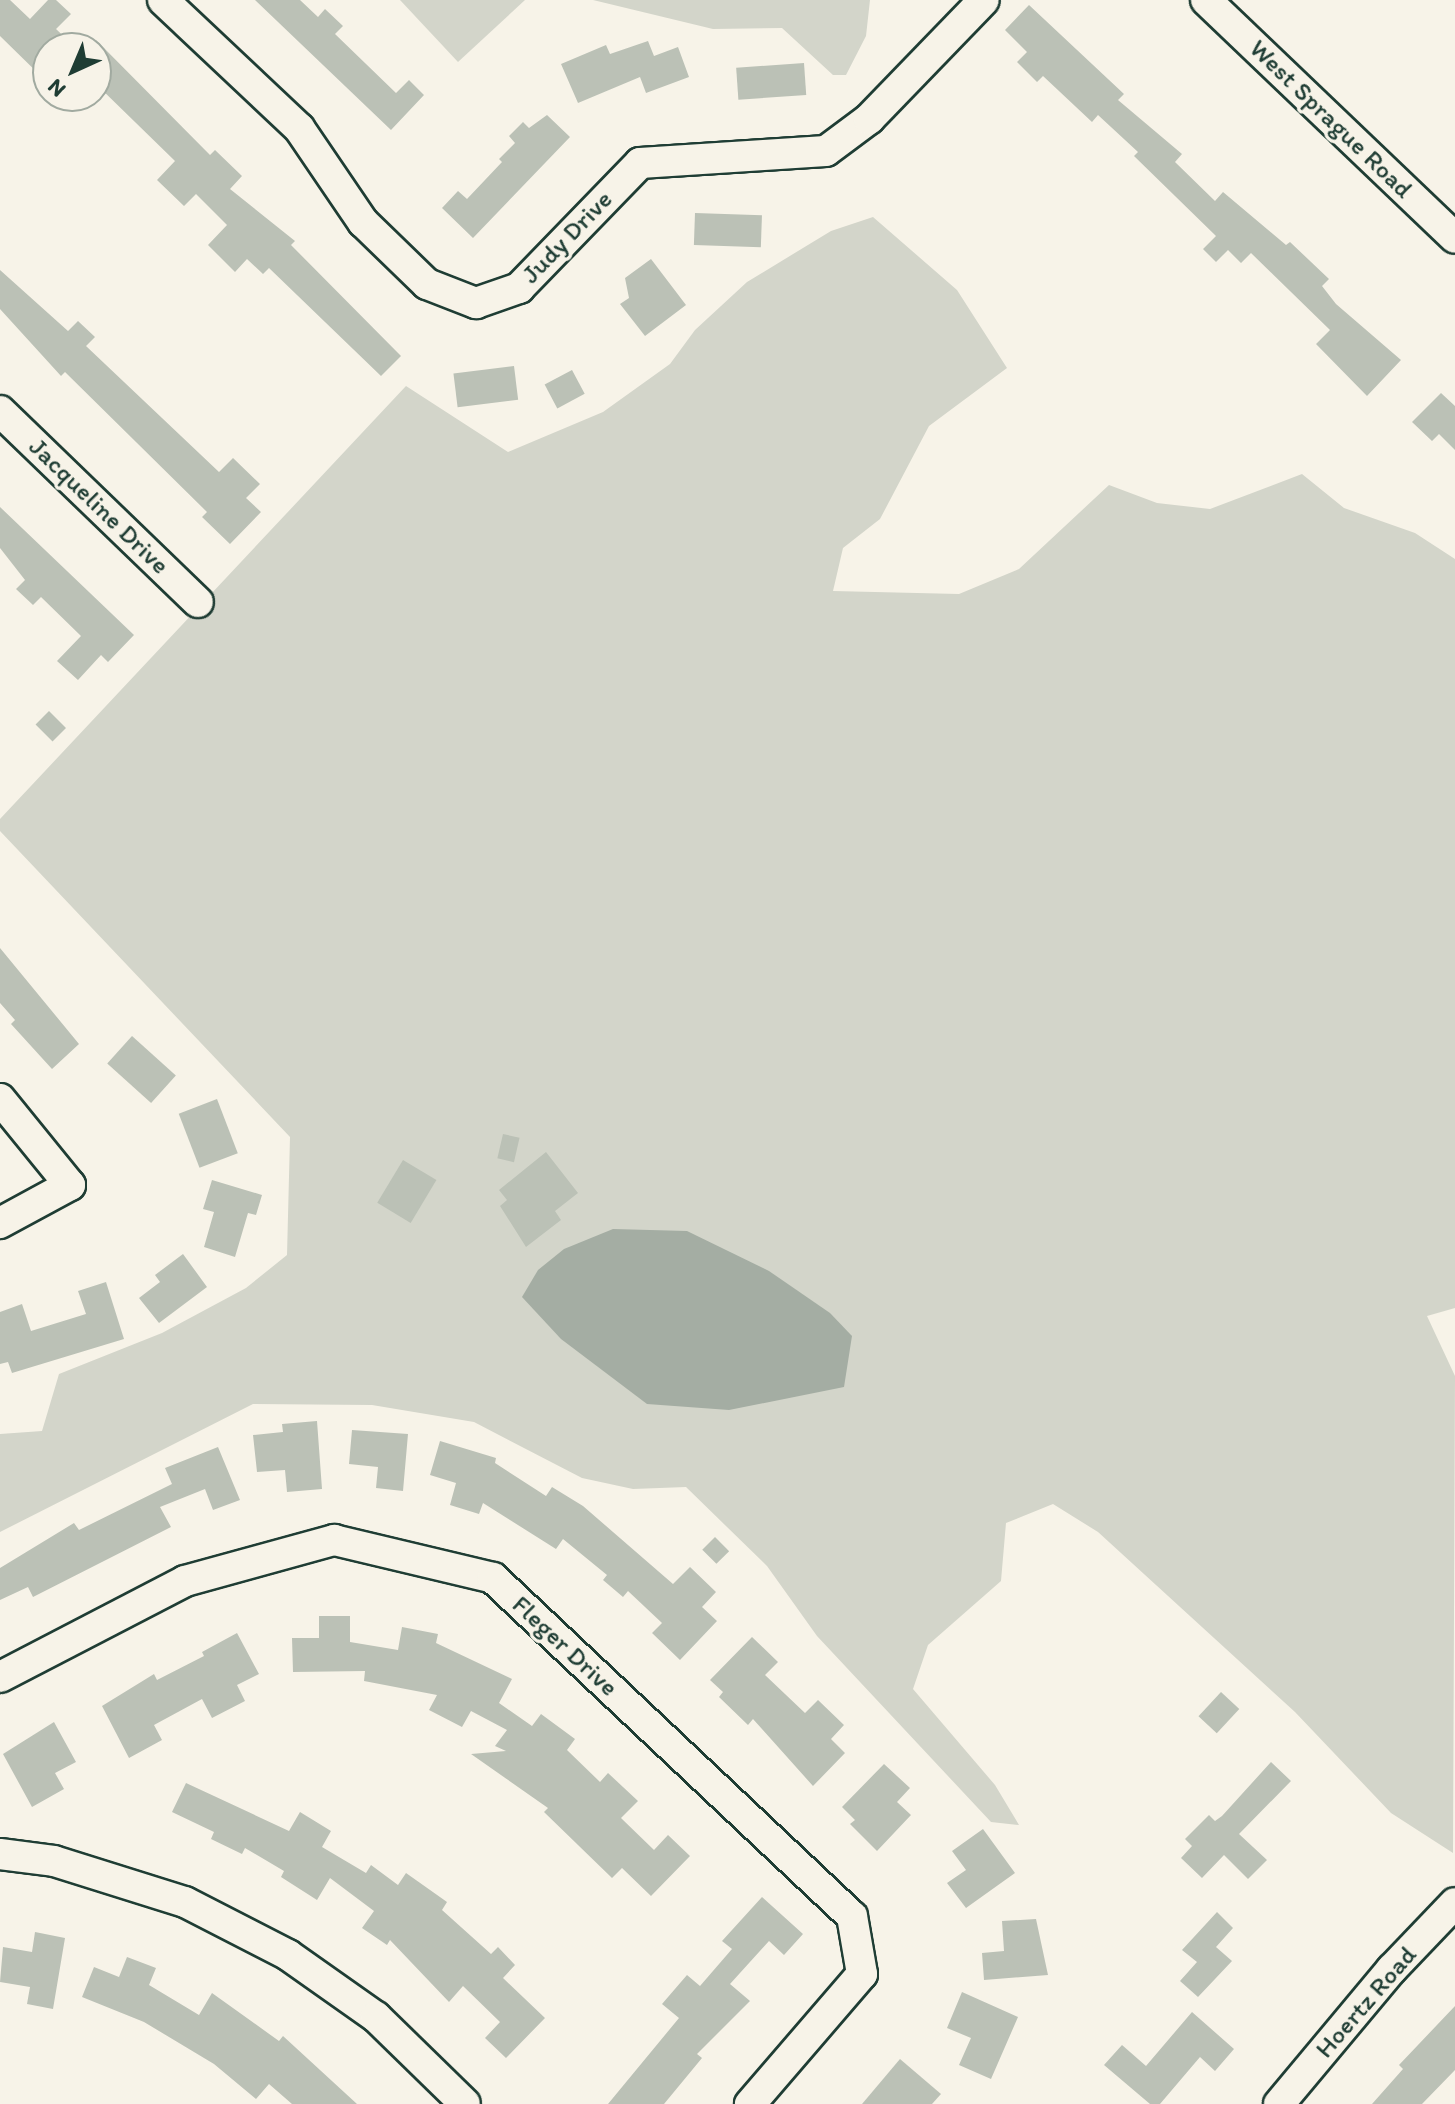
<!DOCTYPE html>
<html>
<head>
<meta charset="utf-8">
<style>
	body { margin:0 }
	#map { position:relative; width:1455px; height:2104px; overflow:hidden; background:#f7f3e8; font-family:Itim,sans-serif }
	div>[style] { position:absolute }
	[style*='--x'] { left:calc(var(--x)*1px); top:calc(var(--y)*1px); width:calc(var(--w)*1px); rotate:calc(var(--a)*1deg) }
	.green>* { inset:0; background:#d3d5ca }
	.water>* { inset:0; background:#a4ada3 }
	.building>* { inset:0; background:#bbc1b6; transform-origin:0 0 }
	.roads { filter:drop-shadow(2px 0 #1f3d34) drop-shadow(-2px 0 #1f3d34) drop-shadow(0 2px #1f3d34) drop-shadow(0 -2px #1f3d34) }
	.minor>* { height:30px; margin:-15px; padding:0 15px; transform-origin:15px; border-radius:15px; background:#f7f3e8 }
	span { translate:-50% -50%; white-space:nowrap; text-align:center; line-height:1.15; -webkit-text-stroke:7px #f7f3e8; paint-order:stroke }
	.street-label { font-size:26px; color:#1f3d34 }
	.north { position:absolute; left:32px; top:32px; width:80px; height:80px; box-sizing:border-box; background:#f7f3e8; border:2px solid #a1aaa0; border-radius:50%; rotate:224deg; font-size:22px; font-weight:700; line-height:32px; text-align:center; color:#1f3d34 }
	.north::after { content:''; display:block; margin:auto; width:28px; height:36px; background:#1f3d34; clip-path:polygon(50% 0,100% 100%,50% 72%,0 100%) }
</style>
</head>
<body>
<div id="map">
	<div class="green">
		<i style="clip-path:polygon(400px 0,525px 0,458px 62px)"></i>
		<i style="clip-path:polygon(593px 0,870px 0,866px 36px,846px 75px,833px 75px,782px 28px,713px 29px)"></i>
		<i style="clip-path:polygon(873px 217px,957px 290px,1007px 368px,929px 426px,880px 519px,843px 548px,833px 591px,959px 594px,1019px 569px,1109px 485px,1157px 503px,1210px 509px,1302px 474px,1344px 508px,1415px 533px,1455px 559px,1455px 1308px,1427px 1316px,1455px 1376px,1453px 1853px,1391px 1813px,1295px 1712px,1098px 1532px,1053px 1504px,1006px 1523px,1001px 1581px,928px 1645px,913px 1689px,995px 1785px,1019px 1825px,991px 1822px,817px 1636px,767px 1566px,686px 1487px,633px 1489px,582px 1478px,474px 1422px,372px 1405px,253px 1404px,0 1532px,0 1434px,42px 1431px,59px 1374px,162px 1333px,246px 1288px,287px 1255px,290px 1137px,0 831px,0 819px,406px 386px,508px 452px,603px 412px,670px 364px,695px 330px,747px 282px,831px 231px)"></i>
	</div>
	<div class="water">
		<i style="clip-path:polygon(613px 1229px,687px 1231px,769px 1271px,830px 1313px,852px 1336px,844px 1387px,729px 1410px,647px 1404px,561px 1339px,522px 1297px,538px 1270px,564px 1249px)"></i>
	</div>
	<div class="building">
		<i style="clip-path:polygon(0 0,10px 0,30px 19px,48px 0,56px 0,71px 14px,56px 29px,76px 48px,48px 48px,48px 83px,0 36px)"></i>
		<i style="clip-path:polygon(255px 0,300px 0,318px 17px,325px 9px,343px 26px,335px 34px,396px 93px,409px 80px,424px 95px,391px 130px)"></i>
		<i style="clip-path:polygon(1029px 5px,1124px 94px,1118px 100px,1182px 154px,1175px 162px,1215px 201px,1223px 192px,1286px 245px,1290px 242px,1329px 279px,1322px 286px,1336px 304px,1401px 360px,1367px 396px,1316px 344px,1330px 330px,1251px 253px,1241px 263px,1228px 250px,1216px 262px,1203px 249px,1216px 236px,1134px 156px,1138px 152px,1098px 115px,1092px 122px,1043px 76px,1037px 82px,1017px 62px,1027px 52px,1005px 30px)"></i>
		<i style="clip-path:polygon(96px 40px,210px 155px,215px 150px,242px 176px,230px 189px,295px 241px,291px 245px,401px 356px,381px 376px,269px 268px,263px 274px,247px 259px,235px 272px,208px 245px,227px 225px,196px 194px,184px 206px,157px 180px,175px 161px,96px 84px)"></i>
		<i style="clip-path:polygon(648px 41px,654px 56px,678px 47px,689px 77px,646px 93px,640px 77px,578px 103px,561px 64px,606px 45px,610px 54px)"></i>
		<i style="left:804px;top:63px;width:32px;height:68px;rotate:86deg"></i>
		<i style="clip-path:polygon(547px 115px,570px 137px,473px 238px,442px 208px,458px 191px,467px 199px,502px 162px,499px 159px,515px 143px,509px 136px,523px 122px,529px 128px)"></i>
		<i style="left:695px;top:213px;width:67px;height:32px;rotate:2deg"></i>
		<i style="clip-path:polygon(651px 259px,686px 305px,645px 336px,620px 304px,629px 298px,625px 278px)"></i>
		<i style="clip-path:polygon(0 270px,68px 331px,78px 321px,95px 337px,86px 346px,219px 472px,233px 458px,260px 484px,246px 498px,261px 512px,230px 544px,202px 517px,207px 512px,65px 372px,61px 376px,0 309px)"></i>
		<i style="left:514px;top:366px;width:34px;height:61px;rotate:83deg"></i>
		<i style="left:572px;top:370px;width:27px;height:31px;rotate:62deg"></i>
		<i style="clip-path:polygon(1441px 393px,1455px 406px,1455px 450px,1439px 434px,1432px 441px,1412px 422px)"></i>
		<i style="clip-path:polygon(0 507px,134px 635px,108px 662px,101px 655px,78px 680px,57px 661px,81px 636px,41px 597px,33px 605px,16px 589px,25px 580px,0 548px)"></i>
		<i style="left:49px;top:711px;width:24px;height:19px;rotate:45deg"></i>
		<i style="clip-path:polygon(0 948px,79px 1044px,52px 1069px,11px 1024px,15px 1020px,0 1003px)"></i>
		<i style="left:132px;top:1036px;width:59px;height:37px;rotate:42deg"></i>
		<i style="left:217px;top:1099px;width:58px;height:41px;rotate:69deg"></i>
		<i style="left:503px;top:1134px;width:17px;height:25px;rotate:13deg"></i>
		<i style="clip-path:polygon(546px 1152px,578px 1193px,555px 1211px,561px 1220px,526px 1247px,500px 1206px,507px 1200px,499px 1190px)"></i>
		<i style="left:403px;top:1160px;width:39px;height:50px;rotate:31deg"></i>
		<i style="clip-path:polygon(212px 1180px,262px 1195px,256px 1215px,248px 1213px,235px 1257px,204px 1247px,214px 1212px,203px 1209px)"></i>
		<i style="clip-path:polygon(183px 1254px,207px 1287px,159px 1323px,139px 1298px,160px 1282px,155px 1275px)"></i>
		<i style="clip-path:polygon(106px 1282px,124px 1339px,12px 1373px,8px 1362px,0 1364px,0 1312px,22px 1304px,31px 1331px,86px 1314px,78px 1291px)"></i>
		<i style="clip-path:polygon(317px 1421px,322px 1489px,287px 1492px,285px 1470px,257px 1472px,253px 1435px,283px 1432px,282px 1424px)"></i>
		<i style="clip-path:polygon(352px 1430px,408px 1434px,403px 1491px,376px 1488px,378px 1467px,349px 1464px)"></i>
		<i style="clip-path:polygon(440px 1441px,496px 1458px,495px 1463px,546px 1496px,552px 1487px,583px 1506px,673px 1584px,690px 1567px,716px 1592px,702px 1607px,717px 1621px,680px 1660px,652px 1633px,662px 1623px,628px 1591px,623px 1597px,603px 1580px,607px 1575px,563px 1539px,556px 1549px,483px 1503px,479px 1514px,450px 1505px,456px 1483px,430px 1475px)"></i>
		<i style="clip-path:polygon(218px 1447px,240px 1500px,213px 1510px,205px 1489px,160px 1507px,171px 1527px,33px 1597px,28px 1587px,0 1600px,0 1568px,74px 1523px,79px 1530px,172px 1484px,165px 1468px)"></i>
		<i style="left:715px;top:1537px;width:20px;height:18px;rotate:45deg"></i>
		<i style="clip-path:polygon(319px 1616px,350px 1616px,350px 1642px,398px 1650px,402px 1627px,438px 1634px,436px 1643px,512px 1679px,499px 1703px,532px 1726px,541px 1714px,575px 1739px,567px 1750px,600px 1782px,608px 1773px,638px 1801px,621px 1818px,654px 1850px,668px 1835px,690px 1856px,651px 1896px,622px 1868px,612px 1878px,544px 1812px,548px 1808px,471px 1754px,506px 1751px,495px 1746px,507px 1730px,471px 1711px,462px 1727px,429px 1710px,437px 1695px,364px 1681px,365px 1671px,293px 1672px,292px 1638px,319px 1638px)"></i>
		<i style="clip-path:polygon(237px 1633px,259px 1674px,237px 1685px,245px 1701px,212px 1718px,202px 1699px,154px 1725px,162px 1740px,129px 1758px,102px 1706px,154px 1674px,157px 1680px,204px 1656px,202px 1652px)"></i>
		<i style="clip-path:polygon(752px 1637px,778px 1662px,765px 1675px,805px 1713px,818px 1700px,844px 1725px,831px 1739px,845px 1753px,813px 1786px,753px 1719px,748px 1725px,719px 1697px,723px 1692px,710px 1680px)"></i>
		<i style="left:1221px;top:1692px;width:25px;height:33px;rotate:43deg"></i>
		<i style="clip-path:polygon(54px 1722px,76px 1762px,55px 1773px,64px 1789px,32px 1807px,3px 1754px)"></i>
		<i style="clip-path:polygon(1271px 1762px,1291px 1781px,1239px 1834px,1267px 1860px,1248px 1879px,1224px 1855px,1202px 1878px,1181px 1858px,1192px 1846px,1185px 1839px,1209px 1815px,1215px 1821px,1222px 1816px)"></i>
		<i style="clip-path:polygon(884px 1764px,910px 1788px,897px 1802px,911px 1815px,877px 1851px,850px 1824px,855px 1820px,842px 1807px)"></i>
		<i style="clip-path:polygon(186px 1783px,289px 1831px,300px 1812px,331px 1831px,322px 1847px,366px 1873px,371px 1865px,398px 1885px,406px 1873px,447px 1902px,442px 1910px,491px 1954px,498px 1947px,515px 1965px,503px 1978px,545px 2018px,506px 2058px,485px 2038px,500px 2022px,463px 1986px,449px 2002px,390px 1940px,387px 1945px,362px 1928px,374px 1911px,330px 1878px,317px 1900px,281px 1877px,284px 1871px,245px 1848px,242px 1854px,211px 1839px,214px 1832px,172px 1812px)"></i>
		<i style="clip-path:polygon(983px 1829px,1015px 1873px,966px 1908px,947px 1883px,966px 1870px,952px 1851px)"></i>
		<i style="clip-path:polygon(762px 1897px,803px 1934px,784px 1955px,769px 1941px,730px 1984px,750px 2001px,697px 2054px,702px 2058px,664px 2104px,608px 2104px,679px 2018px,662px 2004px,687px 1975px,700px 1986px,732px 1949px,722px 1941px)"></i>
		<i style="clip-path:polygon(1217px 1912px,1233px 1928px,1216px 1947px,1232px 1961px,1198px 1997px,1180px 1981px,1197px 1962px,1182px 1950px)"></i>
		<i style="clip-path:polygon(1036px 1919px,1048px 1975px,984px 1980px,982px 1953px,1004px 1951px,1002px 1921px)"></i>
		<i style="clip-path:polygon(35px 1932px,65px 1938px,53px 2009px,27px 2004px,30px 1987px,0 1982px,3px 1947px,32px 1952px)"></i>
		<i style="clip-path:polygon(127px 1957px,156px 1968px,149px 1985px,199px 2015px,212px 1993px,279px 2041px,283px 2036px,357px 2104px,292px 2104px,269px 2084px,256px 2099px,214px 2064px,144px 2022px,82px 1997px,94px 1967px,119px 1977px)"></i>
		<i style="clip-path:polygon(962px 1992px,1018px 2017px,991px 2079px,959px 2065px,971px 2038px,947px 2028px)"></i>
		<i style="clip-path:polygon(1455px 2006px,1455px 2070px,1422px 2104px,1372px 2104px,1403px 2069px,1399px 2065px)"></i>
		<i style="clip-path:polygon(1192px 2012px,1234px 2049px,1215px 2071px,1200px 2057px,1160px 2104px,1150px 2104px,1104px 2065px,1122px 2045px,1146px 2066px)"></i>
		<i style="clip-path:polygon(900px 2059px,941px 2094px,932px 2104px,862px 2104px)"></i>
	</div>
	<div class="roads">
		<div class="minor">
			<i style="--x:163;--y:0;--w:187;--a:43.3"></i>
			<i style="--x:299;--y:128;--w:114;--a:55.8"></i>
			<i style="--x:363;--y:222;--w:89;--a:44.1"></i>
			<i style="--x:427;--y:284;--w:53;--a:21.2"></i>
			<i style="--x:476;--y:303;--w:46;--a:-19.2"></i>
			<i style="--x:519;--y:288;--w:174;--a:-45.9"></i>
			<i style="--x:640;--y:163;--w:186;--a:-3.7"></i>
			<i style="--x:826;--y:151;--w:54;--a:-36.7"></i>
			<i style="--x:869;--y:119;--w:165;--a:-46"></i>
			<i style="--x:1206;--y:0;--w:344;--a:43.7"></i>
			<i style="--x:0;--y:411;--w:275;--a:44"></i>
			<i style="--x:0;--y:1099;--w:111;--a:50.9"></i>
			<i style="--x:70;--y:1185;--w:80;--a:151.5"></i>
			<i style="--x:0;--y:1677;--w:208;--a:-27.4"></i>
			<i style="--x:185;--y:1581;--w:155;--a:-15.4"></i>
			<i style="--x:334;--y:1540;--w:163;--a:13.4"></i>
			<i style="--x:493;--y:1578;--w:493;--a:43.3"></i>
			<i style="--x:852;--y:1916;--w:59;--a:80.2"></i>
			<i style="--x:862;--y:1974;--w:172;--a:130.7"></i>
			<i style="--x:0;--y:1854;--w:54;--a:7.4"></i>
			<i style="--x:54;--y:1861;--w:137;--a:17.4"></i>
			<i style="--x:185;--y:1902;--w:116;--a:27.2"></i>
			<i style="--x:288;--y:1955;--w:108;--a:35.2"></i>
			<i style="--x:376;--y:2017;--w:124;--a:44.3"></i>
			<i style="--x:1279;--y:2104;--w:176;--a:-50.1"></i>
			<i style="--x:1392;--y:1969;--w:91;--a:-46.3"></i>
		</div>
	</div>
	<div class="street-label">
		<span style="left:1331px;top:119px;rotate:44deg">West Sprague Road</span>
		<span style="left:567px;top:237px;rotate:-46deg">Judy Drive</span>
		<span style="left:99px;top:506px;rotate:44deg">Jacqueline Drive</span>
		<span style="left:565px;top:1646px;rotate:43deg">Fleger Drive</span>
		<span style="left:1366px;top:2002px;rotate:-49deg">Hoertz Road</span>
	</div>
	<div class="north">N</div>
</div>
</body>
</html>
